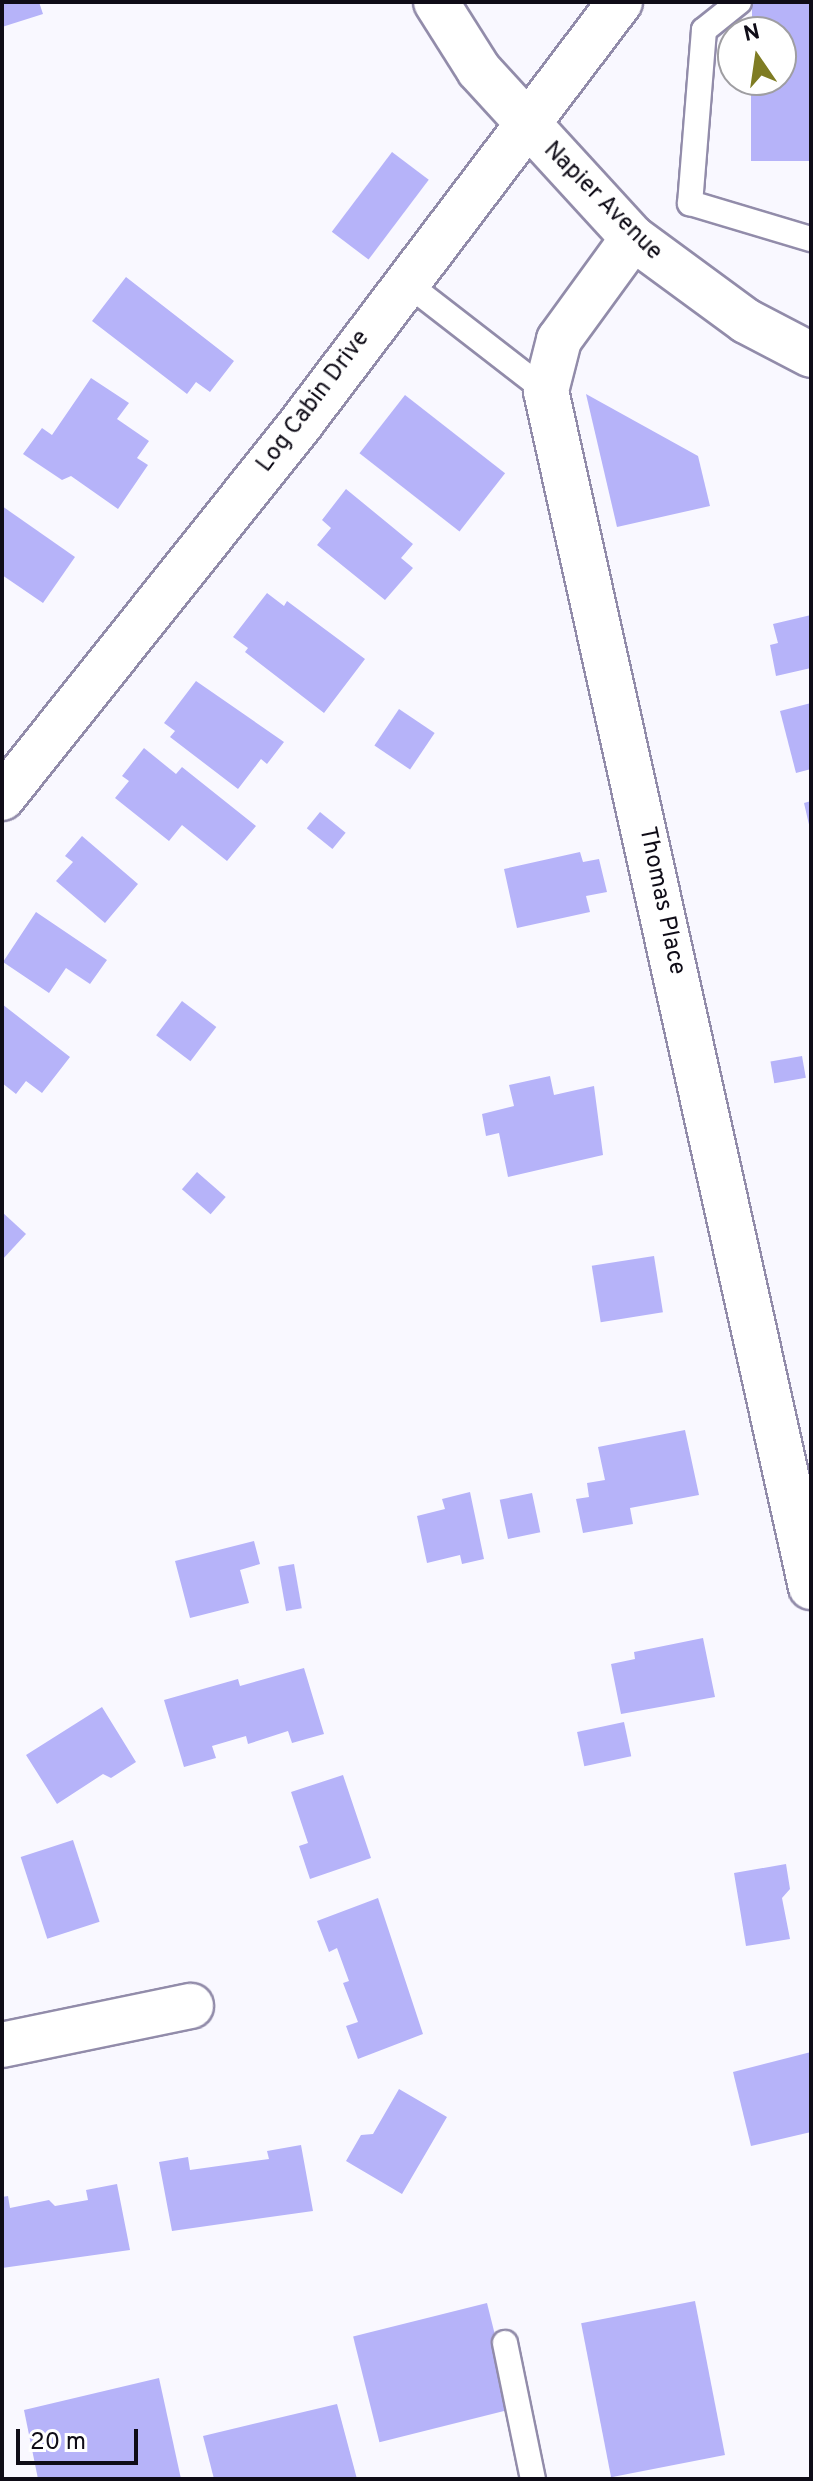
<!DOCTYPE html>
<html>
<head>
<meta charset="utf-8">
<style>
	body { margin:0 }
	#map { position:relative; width:813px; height:2481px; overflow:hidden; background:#f9f8ff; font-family:Overpass,sans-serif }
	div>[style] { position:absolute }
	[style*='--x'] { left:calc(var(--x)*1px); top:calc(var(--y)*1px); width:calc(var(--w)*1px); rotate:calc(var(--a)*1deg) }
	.building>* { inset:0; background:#b6b3f9; transform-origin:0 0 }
	.roads { filter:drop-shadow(2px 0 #928caa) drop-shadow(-2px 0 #928caa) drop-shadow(0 2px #928caa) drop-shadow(0 -2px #928caa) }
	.service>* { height:24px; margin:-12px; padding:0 12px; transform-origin:12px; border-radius:12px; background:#fff }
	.minor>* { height:44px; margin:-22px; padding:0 22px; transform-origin:22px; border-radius:22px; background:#fff }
	.tertiary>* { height:44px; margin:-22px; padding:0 22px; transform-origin:22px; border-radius:22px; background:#fff }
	span { translate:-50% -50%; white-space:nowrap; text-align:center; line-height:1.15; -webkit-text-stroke:7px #fff; paint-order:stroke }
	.street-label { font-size:24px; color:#0f0c17 }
	.frame { position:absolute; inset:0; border:4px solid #0f0c17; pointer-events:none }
	.north { position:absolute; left:717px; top:16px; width:80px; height:80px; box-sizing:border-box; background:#fff; border:2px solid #9f9ea2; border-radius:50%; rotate:347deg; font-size:22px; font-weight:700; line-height:32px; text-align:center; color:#0f0c17 }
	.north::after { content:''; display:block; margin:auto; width:28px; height:36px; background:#7f7c23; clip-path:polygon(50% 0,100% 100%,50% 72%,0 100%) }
	.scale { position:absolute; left:16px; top:2429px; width:122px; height:36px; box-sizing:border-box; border:4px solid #0f0c17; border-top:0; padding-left:10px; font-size:24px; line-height:28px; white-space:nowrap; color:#0f0c17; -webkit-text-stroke:6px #fff; paint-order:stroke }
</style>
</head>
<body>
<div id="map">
	<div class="building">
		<i style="clip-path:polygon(2px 2px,39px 2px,43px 14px,2px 27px)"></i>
		<i style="clip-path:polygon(752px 2px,811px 2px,811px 161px,751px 161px,751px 80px,781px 80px,781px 32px,752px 32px)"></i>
		<i style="left:392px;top:152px;width:46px;height:100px;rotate:37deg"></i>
		<i style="clip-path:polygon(126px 277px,234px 361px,210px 392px,196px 382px,187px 394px,92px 321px)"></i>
		<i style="clip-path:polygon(91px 378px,129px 403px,117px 419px,149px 441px,137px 458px,148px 465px,118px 509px,71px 476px,62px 480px,23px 454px,42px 428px,52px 435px)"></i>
		<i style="clip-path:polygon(586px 394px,698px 456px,710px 506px,617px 527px)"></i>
		<i style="left:405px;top:395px;width:127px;height:74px;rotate:38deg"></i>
		<i style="clip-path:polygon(346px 489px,413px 544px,401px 558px,413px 568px,385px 600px,317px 545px,331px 528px,322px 520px)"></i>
		<i style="clip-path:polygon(2px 506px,75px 557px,43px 603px,2px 575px)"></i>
		<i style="clip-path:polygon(267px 593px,284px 606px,287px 601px,365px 659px,324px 713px,245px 652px,248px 648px,233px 637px)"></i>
		<i style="clip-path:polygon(811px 615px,811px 668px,776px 676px,770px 645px,778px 643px,773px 624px)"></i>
		<i style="clip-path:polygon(196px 681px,284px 742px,267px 764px,261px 759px,238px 789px,170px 737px,175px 731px,164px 723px)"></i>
		<i style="clip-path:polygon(811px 703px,811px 769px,796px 773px,780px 711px)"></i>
		<i style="left:399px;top:709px;width:43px;height:44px;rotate:34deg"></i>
		<i style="clip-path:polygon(144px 748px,176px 774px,182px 767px,256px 826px,227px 861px,182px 825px,169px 841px,115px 798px,129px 781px,122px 776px)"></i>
		<i style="clip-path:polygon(811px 801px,811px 829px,810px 829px,804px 803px)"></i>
		<i style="left:320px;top:812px;width:33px;height:21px;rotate:39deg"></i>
		<i style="clip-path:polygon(82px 836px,138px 884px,105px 923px,56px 881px,73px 862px,65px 856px)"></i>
		<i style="clip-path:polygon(580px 852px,583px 862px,599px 859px,607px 892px,586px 896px,590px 912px,517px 928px,504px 869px)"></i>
		<i style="clip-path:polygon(36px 912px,107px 960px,90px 984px,66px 968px,49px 993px,3px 962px)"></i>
		<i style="left:182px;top:1001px;width:43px;height:43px;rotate:37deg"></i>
		<i style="clip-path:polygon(2px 1004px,70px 1057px,42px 1093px,26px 1081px,16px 1094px,2px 1083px)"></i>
		<i style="left:802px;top:1056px;width:22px;height:32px;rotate:80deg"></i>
		<i style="clip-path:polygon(550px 1076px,554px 1095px,594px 1086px,603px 1155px,508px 1177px,499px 1133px,486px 1136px,482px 1114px,514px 1106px,509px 1085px)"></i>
		<i style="left:197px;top:1172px;width:38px;height:23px;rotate:41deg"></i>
		<i style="clip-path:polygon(2px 1212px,26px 1234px,2px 1260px)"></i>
		<i style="left:654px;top:1256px;width:57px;height:63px;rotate:81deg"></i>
		<i style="clip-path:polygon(685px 1430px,699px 1495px,630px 1508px,633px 1524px,583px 1533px,576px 1499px,589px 1497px,587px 1483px,605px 1480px,598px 1447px)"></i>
		<i style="clip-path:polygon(470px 1492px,484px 1559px,462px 1564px,460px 1555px,427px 1563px,417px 1516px,445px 1509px,442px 1499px)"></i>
		<i style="left:532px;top:1493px;width:40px;height:33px;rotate:78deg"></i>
		<i style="clip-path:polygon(254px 1541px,260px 1564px,240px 1570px,249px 1603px,190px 1618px,175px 1561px)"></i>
		<i style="left:294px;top:1564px;width:45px;height:16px;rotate:80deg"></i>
		<i style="clip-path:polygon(703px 1638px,715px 1697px,621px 1714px,611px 1664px,635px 1659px,634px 1652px)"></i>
		<i style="clip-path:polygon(304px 1668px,324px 1734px,292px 1743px,288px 1731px,248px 1744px,246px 1736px,212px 1746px,216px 1758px,184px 1767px,164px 1700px,238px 1679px,240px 1686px)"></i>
		<i style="clip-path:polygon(102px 1707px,136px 1762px,111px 1778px,103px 1774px,57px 1804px,26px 1755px)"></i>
		<i style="left:624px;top:1722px;width:35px;height:48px;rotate:78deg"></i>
		<i style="clip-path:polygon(343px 1775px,371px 1858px,310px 1879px,299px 1846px,308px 1843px,291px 1792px)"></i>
		<i style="left:73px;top:1840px;width:86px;height:55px;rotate:72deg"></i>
		<i style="clip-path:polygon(786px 1864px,790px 1889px,782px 1898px,790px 1939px,746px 1946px,734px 1873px)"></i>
		<i style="clip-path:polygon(378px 1898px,423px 2034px,358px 2059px,346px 2026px,358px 2022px,343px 1983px,349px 1981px,337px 1948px,329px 1952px,317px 1921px)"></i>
		<i style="clip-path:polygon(811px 2052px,811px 2132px,751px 2146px,733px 2072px)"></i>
		<i style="clip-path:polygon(399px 2089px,447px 2117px,402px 2194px,346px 2161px,361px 2135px,373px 2134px)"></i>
		<i style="clip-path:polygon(301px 2145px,313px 2211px,172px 2231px,159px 2162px,188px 2157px,190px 2170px,269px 2159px,267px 2151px)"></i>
		<i style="clip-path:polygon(117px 2184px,130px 2250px,2px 2268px,2px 2197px,8px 2196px,10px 2208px,49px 2200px,55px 2206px,88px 2200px,86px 2190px)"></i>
		<i style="left:695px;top:2301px;width:157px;height:116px;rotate:79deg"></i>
		<i style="left:487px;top:2303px;width:109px;height:138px;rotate:76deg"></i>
		<i style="clip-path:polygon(159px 2378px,181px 2479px,38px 2479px,24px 2410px)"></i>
		<i style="clip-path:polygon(337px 2404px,357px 2479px,214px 2479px,203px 2436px)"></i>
	</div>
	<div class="roads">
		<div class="service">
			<i style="--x:739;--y:2;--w:45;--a:141.3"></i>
			<i style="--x:704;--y:30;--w:174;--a:94.6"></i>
			<i style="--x:690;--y:203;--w:126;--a:16.6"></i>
			<i style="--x:404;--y:281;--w:180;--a:37.8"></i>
			<i style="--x:505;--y:2343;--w:139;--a:78.4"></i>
		</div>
		<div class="minor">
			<i style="--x:633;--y:238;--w:126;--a:126"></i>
			<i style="--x:559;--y:340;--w:53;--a:104.3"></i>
			<i style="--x:546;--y:391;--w:1225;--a:77.51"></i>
			<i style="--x:2;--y:2045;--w:193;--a:-11.7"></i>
		</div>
		<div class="tertiary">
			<i style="--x:436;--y:2;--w:80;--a:57.7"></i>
			<i style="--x:479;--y:70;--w:228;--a:47.5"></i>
			<i style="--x:633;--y:238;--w:140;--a:36.3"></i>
			<i style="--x:746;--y:321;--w:73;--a:27.6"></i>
			<i style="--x:2;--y:798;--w:481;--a:-51.4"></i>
			<i style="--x:302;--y:422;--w:527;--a:-52.87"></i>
		</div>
	</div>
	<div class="street-label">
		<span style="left:602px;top:202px;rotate:45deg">Napier Avenue</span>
		<span style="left:314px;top:402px;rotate:-53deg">Log Cabin Drive</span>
		<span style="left:661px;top:901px;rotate:78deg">Thomas Place</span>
	</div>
	<div class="frame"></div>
	<div class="north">N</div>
	<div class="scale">20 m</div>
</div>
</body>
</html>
